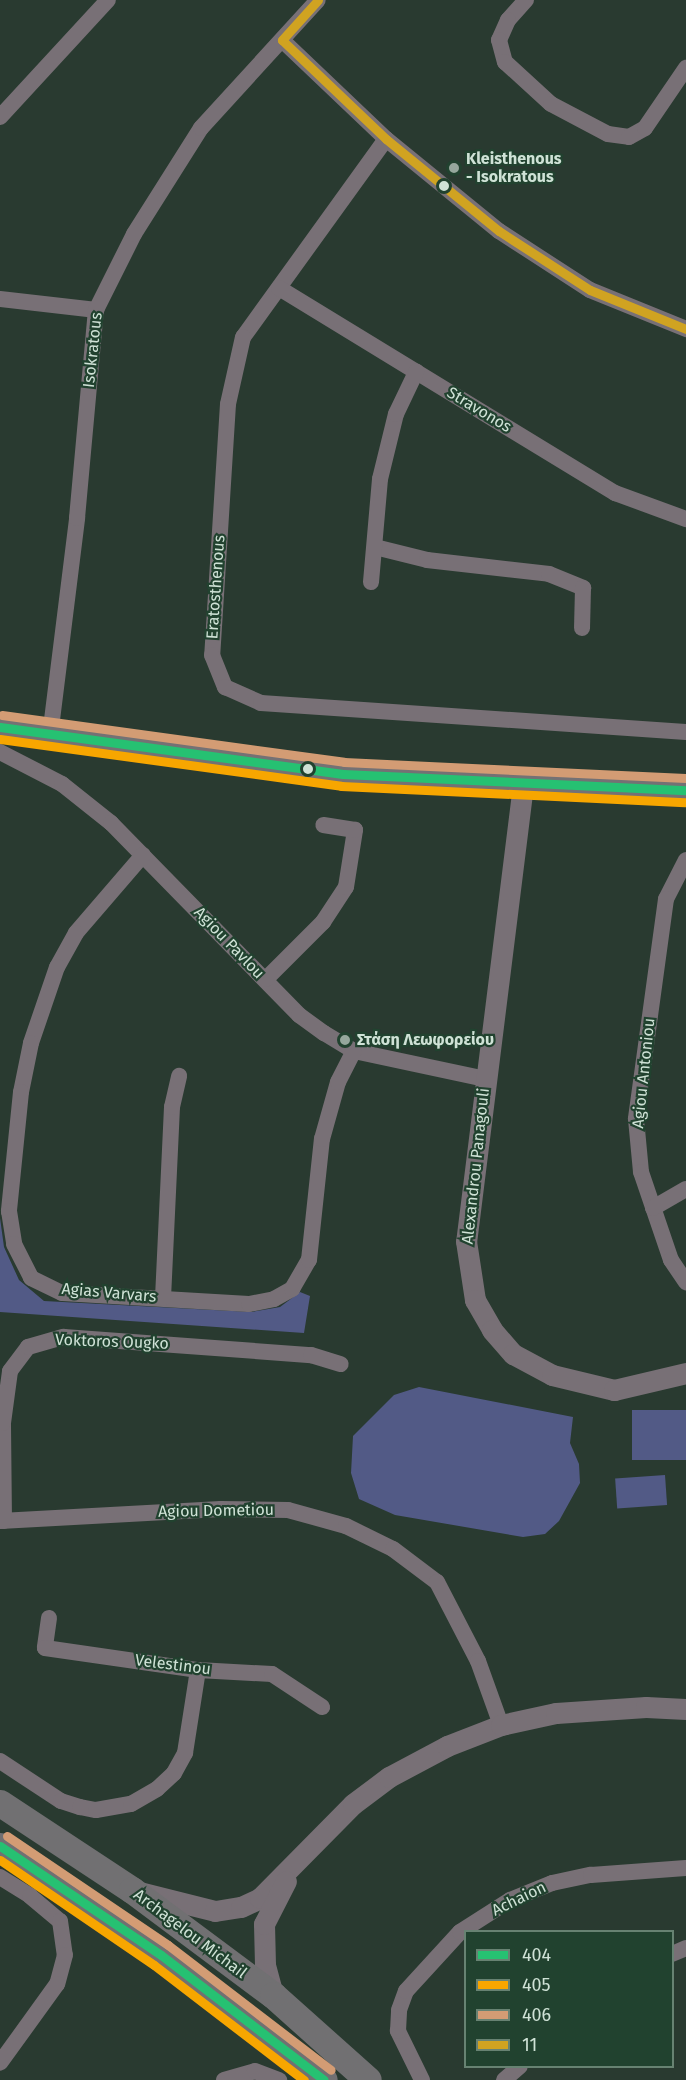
<!DOCTYPE html>
<html>
<head>
<meta charset="utf-8">
<style>
	body { margin:0 }
	#map { position:relative; width:686px; height:2080px; overflow:hidden; background:#293a30; font-family:"Fira Sans",sans-serif }
	div>[style] { position:absolute }
	[style*='--x'] { left:calc(var(--x)*1px); top:calc(var(--y)*1px); width:calc(var(--w)*1px); rotate:calc(var(--a)*1deg) }
	.green>* { inset:0; background:#525a86; transform-origin:0 0 }
	.minor>* { height:16px; margin:-8px; padding:0 8px; transform-origin:8px; border-radius:8px; background:#787076 }
	.tertiary>* { height:21px; margin:-10.5px; padding:0 10.5px; transform-origin:10.5px; border-radius:10.5px; background:#787076 }
	.primary>* { height:26px; margin:-13px; padding:0 13px; transform-origin:13px; border-radius:13px; background:#747174 }
	.trunk>* { height:27px; margin:-13.5px; padding:0 13.5px; transform-origin:13.5px; border-radius:13.5px; background:#717072 }
	.bus-1>* { height:9px; margin:-4.5px; padding:0 4.5px; transform-origin:4.5px; border-radius:4.5px; background:#26c172 }
	.bus-2>* { height:9px; margin:-4.5px; padding:0 4.5px; transform-origin:4.5px; border-radius:4.5px; background:#f7a600 }
	.bus-3>* { height:9px; margin:-4.5px; padding:0 4.5px; transform-origin:4.5px; border-radius:4.5px; background:#d39c74 }
	.bus-4>* { height:9px; margin:-4.5px; padding:0 4.5px; transform-origin:4.5px; border-radius:4.5px; background:#d0a321 }
	.dots>* { width:16px; height:16px; translate:-50% -50%; box-sizing:border-box; border:3px solid #21422f; border-radius:50% }
	span { translate:-50% -50%; white-space:nowrap; text-align:center; line-height:1.15; -webkit-text-stroke:4.5px #21422f; paint-order:stroke }
	.poi-label { font-size:16px; color:#cfe2d6; font-weight:700 }
	.left { translate:0 -50%; text-align:left }
	.street-label { font-size:16px; color:#cfe2d6 }
	.legend { position:absolute; left:464px; top:1930px; width:210px; height:138px; box-sizing:border-box; background:#21422f; border:2px solid #678272; margin:0; padding:8px 10px; list-style:none; font-size:18px; color:#cfe2d6 }
	.legend li { display:flex; align-items:center; gap:12px; height:30px }
	.legend b { width:30px; border:2px solid #678272 }
</style>
</head>
<body>
<div id="map">
	<div class="green">
		<i style="clip-path:polygon(0 1218px,4px 1247px,19px 1280px,44px 1301px,251px 1312px,280px 1307px,300px 1292px,310px 1296px,304px 1333px,0 1312px)"></i>
		<i style="clip-path:polygon(419px 1387px,573px 1417px,570px 1443px,579px 1464px,580px 1483px,559px 1521px,545px 1534px,523px 1537px,395px 1515px,359px 1499px,351px 1473px,353px 1436px,394px 1395px)"></i>
		<i style="left:686px;top:1410px;width:50px;height:54px;rotate:90deg"></i>
		<i style="left:665px;top:1475px;width:30px;height:50px;rotate:86deg"></i>
	</div>
	<div class="minor">
		<i style="--x:526;--y:0;--w:27;--a:132"></i>
		<i style="--x:508;--y:20;--w:22;--a:114"></i>
		<i style="--x:499;--y:40;--w:23;--a:75"></i>
		<i style="--x:505;--y:62;--w:62;--a:42.4"></i>
		<i style="--x:551;--y:104;--w:64;--a:27.8"></i>
		<i style="--x:608;--y:134;--w:21;--a:8"></i>
		<i style="--x:629;--y:137;--w:18;--a:-29"></i>
		<i style="--x:645;--y:128;--w:73;--a:-55.7"></i>
		<i style="--x:282;--y:40;--w:144;--a:43.6"></i>
		<i style="--x:386;--y:139;--w:146;--a:39.2"></i>
		<i style="--x:499;--y:231;--w:108;--a:33"></i>
		<i style="--x:590;--y:290;--w:104;--a:22.1"></i>
		<i style="--x:0;--y:117;--w:159;--a:-47.3"></i>
		<i style="--x:386;--y:139;--w:244;--a:125.8"></i>
		<i style="--x:243;--y:337;--w:69;--a:102.6"></i>
		<i style="--x:228;--y:404;--w:252;--a:93.6"></i>
		<i style="--x:212;--y:655;--w:35;--a:68"></i>
		<i style="--x:225;--y:687;--w:39;--a:24"></i>
		<i style="--x:261;--y:703;--w:426;--a:3.9"></i>
		<i style="--x:279;--y:288;--w:394;--a:31.4"></i>
		<i style="--x:615;--y:493;--w:76;--a:20.1"></i>
		<i style="--x:0;--y:299;--w:97;--a:6.5"></i>
		<i style="--x:375;--y:547;--w:54;--a:14"></i>
		<i style="--x:427;--y:560;--w:123;--a:6.5"></i>
		<i style="--x:549;--y:574;--w:37;--a:22"></i>
		<i style="--x:583;--y:588;--w:40;--a:91.4"></i>
		<i style="--x:371;--y:582;--w:103;--a:-85"></i>
		<i style="--x:380;--y:479;--w:67;--a:-76.2"></i>
		<i style="--x:396;--y:414;--w:47;--a:-64.5"></i>
		<i style="--x:50;--y:736;--w:220;--a:-82.9"></i>
		<i style="--x:77;--y:518;--w:209;--a:-84.8"></i>
		<i style="--x:96;--y:310;--w:85;--a:-63.4"></i>
		<i style="--x:134;--y:234;--w:125;--a:-57.7"></i>
		<i style="--x:201;--y:128;--w:173;--a:-47.6"></i>
		<i style="--x:0;--y:752;--w:70;--a:27.3"></i>
		<i style="--x:62;--y:784;--w:63;--a:38.5"></i>
		<i style="--x:111;--y:823;--w:269;--a:45.6"></i>
		<i style="--x:299;--y:1015;--w:31;--a:36"></i>
		<i style="--x:324;--y:1033;--w:35;--a:31"></i>
		<i style="--x:354;--y:1051;--w:135;--a:12"></i>
		<i style="--x:143;--y:855;--w:103;--a:130.7"></i>
		<i style="--x:76;--y:933;--w:39;--a:119"></i>
		<i style="--x:57;--y:967;--w:80;--a:108.9"></i>
		<i style="--x:31;--y:1043;--w:50;--a:101.5"></i>
		<i style="--x:21;--y:1092;--w:120;--a:95.8"></i>
		<i style="--x:9;--y:1211;--w:33;--a:81"></i>
		<i style="--x:14;--y:1244;--w:38;--a:63"></i>
		<i style="--x:31;--y:1278;--w:34;--a:26"></i>
		<i style="--x:62;--y:1293;--w:187;--a:3.4"></i>
		<i style="--x:249;--y:1304;--w:25;--a:-11"></i>
		<i style="--x:274;--y:1299;--w:21;--a:-29"></i>
		<i style="--x:292;--y:1289;--w:34;--a:-60"></i>
		<i style="--x:309;--y:1260;--w:122;--a:-83.9"></i>
		<i style="--x:322;--y:1139;--w:59;--a:-74.3"></i>
		<i style="--x:338;--y:1082;--w:35;--a:-63"></i>
		<i style="--x:686;--y:860;--w:44;--a:117.1"></i>
		<i style="--x:666;--y:899;--w:222;--a:97.8"></i>
		<i style="--x:636;--y:1119;--w:53;--a:84.6"></i>
		<i style="--x:641;--y:1172;--w:93;--a:71.2"></i>
		<i style="--x:671;--y:1260;--w:27;--a:56"></i>
		<i style="--x:266;--y:979;--w:81;--a:-45"></i>
		<i style="--x:323;--y:922;--w:42;--a:-56.7"></i>
		<i style="--x:346;--y:887;--w:58;--a:-81"></i>
		<i style="--x:355;--y:830;--w:32;--a:-171"></i>
		<i style="--x:653;--y:1208;--w:38;--a:-30"></i>
		<i style="--x:163;--y:1298;--w:191;--a:-87.3"></i>
		<i style="--x:172;--y:1107;--w:32;--a:-77"></i>
		<i style="--x:0;--y:1521;--w:221;--a:-3.1"></i>
		<i style="--x:221;--y:1509;--w:67;--a:0.9"></i>
		<i style="--x:288;--y:1510;--w:60;--a:15.4"></i>
		<i style="--x:346;--y:1526;--w:52;--a:26.1"></i>
		<i style="--x:393;--y:1549;--w:55;--a:36.9"></i>
		<i style="--x:437;--y:1582;--w:89;--a:62.6"></i>
		<i style="--x:478;--y:1661;--w:68;--a:70.2"></i>
		<i style="--x:4;--y:1521;--w:98;--a:-90.6"></i>
		<i style="--x:3;--y:1423;--w:52;--a:-82.3"></i>
		<i style="--x:10;--y:1371;--w:30;--a:-53"></i>
		<i style="--x:28;--y:1347;--w:37;--a:-16"></i>
		<i style="--x:64;--y:1337;--w:248;--a:4.2"></i>
		<i style="--x:311;--y:1355;--w:31;--a:17"></i>
		<i style="--x:49;--y:1618;--w:30;--a:98"></i>
		<i style="--x:45;--y:1648;--w:155;--a:8.2"></i>
		<i style="--x:198;--y:1670;--w:74;--a:3.1"></i>
		<i style="--x:272;--y:1674;--w:60;--a:33.4"></i>
		<i style="--x:0;--y:1761;--w:73;--a:33.3"></i>
		<i style="--x:61;--y:1801;--w:20;--a:18"></i>
		<i style="--x:80;--y:1807;--w:16;--a:11"></i>
		<i style="--x:96;--y:1810;--w:36;--a:-10"></i>
		<i style="--x:131;--y:1804;--w:30;--a:-30"></i>
		<i style="--x:157;--y:1789;--w:23;--a:-43"></i>
		<i style="--x:174;--y:1773;--w:23;--a:-61"></i>
		<i style="--x:185;--y:1753;--w:84;--a:-81.1"></i>
		<i style="--x:0;--y:1877;--w:36;--a:32"></i>
		<i style="--x:30;--y:1896;--w:39;--a:40"></i>
		<i style="--x:60;--y:1921;--w:34;--a:82"></i>
		<i style="--x:65;--y:1955;--w:30;--a:105"></i>
		<i style="--x:57;--y:1984;--w:97;--a:125.8"></i>
		<i style="--x:672;--y:1954;--w:15;--a:-23"></i>
		<i style="--x:224;--y:2080;--w:32;--a:-16"></i>
		<i style="--x:255;--y:2071;--w:26;--a:21"></i>
		<i style="--x:422;--y:2080;--w:55;--a:-116.1"></i>
		<i style="--x:398;--y:2031;--w:21;--a:-87"></i>
		<i style="--x:399;--y:2010;--w:20;--a:-70"></i>
		<i style="--x:406;--y:1991;--w:80;--a:-47.5"></i>
		<i style="--x:460;--y:1932;--w:59;--a:-32.6"></i>
		<i style="--x:510;--y:1900;--w:45;--a:-22"></i>
		<i style="--x:552;--y:1883;--w:40;--a:-12"></i>
		<i style="--x:591;--y:1875;--w:95;--a:-4.2"></i>
		<i style="--x:504;--y:2080;--w:21;--a:-41"></i>
	</div>
	<div class="tertiary">
		<i style="--x:523;--y:785;--w:460;--a:97.1"></i>
		<i style="--x:466;--y:1241;--w:60;--a:81.3"></i>
		<i style="--x:475;--y:1300;--w:34;--a:60"></i>
		<i style="--x:492;--y:1330;--w:32;--a:49"></i>
		<i style="--x:513;--y:1354;--w:44;--a:28.3"></i>
		<i style="--x:552;--y:1375;--w:64;--a:13.6"></i>
		<i style="--x:614;--y:1390;--w:74;--a:-13.3"></i>
		<i style="--x:139;--y:1892;--w:78;--a:14"></i>
		<i style="--x:215;--y:1911;--w:26;--a:-9"></i>
		<i style="--x:241;--y:1907;--w:21;--a:-25"></i>
		<i style="--x:260;--y:1898;--w:132;--a:-45.3"></i>
		<i style="--x:353;--y:1804;--w:45;--a:-36.9"></i>
		<i style="--x:389;--y:1777;--w:66;--a:-28.1"></i>
		<i style="--x:447;--y:1746;--w:58;--a:-21.3"></i>
		<i style="--x:501;--y:1725;--w:56;--a:-12.3"></i>
		<i style="--x:556;--y:1713;--w:90;--a:-3.8"></i>
		<i style="--x:646;--y:1707;--w:40;--a:2.9"></i>
		<i style="--x:273;--y:1995;--w:31;--a:-105"></i>
		<i style="--x:265;--y:1965;--w:41;--a:-91.4"></i>
		<i style="--x:264;--y:1924;--w:48;--a:-62.9"></i>
	</div>
	<div class="primary">
		<i style="--x:0;--y:727;--w:346;--a:7.8"></i>
		<i style="--x:343;--y:774;--w:343;--a:2.7"></i>
	</div>
	<div class="trunk">
		<i style="--x:0;--y:1803;--w:158;--a:33.4"></i>
		<i style="--x:132;--y:1890;--w:176;--a:36.7"></i>
		<i style="--x:273;--y:1995;--w:127;--a:41.8"></i>
		<i style="--x:0;--y:1846;--w:194;--a:34.1"></i>
		<i style="--x:161;--y:1955;--w:205;--a:37.5"></i>
	</div>
	<div class="bus-1">
		<i style="--x:0;--y:727;--w:346;--a:7.8"></i>
		<i style="--x:343;--y:774;--w:343;--a:2.7"></i>
		<i style="--x:0;--y:1846;--w:194;--a:34.1"></i>
		<i style="--x:161;--y:1955;--w:205;--a:37.5"></i>
	</div>
	<div class="bus-2">
		<i style="--x:0;--y:739;--w:344;--a:7.8"></i>
		<i style="--x:341;--y:786;--w:344;--a:2.7"></i>
		<i style="--x:0;--y:1860;--w:186;--a:34.3"></i>
		<i style="--x:154;--y:1965;--w:189;--a:37.5"></i>
	</div>
	<div class="bus-3">
		<i style="--x:2;--y:715;--w:345;--a:7.8"></i>
		<i style="--x:344;--y:762;--w:342;--a:2.7"></i>
		<i style="--x:7;--y:1836;--w:194;--a:34.1"></i>
		<i style="--x:168;--y:1945;--w:205;--a:37.5"></i>
	</div>
	<div class="bus-4">
		<i style="--x:318;--y:0;--w:54;--a:132"></i>
		<i style="--x:282;--y:40;--w:144;--a:43.6"></i>
		<i style="--x:386;--y:139;--w:146;--a:39.2"></i>
		<i style="--x:499;--y:231;--w:108;--a:33"></i>
		<i style="--x:590;--y:290;--w:104;--a:22.1"></i>
	</div>
	<div class="dots">
		<i style="left:454px;top:168px;background:#95a79c"></i>
		<i style="left:444px;top:186px;background:#cfe2d6"></i>
		<i style="left:308px;top:769px;background:#cfe2d6"></i>
		<i style="left:345px;top:1040px;background:#95a79c"></i>
	</div>
	<div class="poi-label">
		<span class="left" style="left:466px;top:168px">Kleisthenous<br>- Isokratous</span>
		<span class="left" style="left:357px;top:1040px">Στάση Λεωφορείου</span>
	</div>
	<div class="street-label">
		<span style="left:93px;top:350px;rotate:-84deg">Isokratous</span>
		<span style="left:479px;top:410px;rotate:31deg">Stravonos</span>
		<span style="left:216px;top:587px;rotate:-86deg">Eratosthenous</span>
		<span style="left:229px;top:943px;rotate:46deg">Agiou Pavlou</span>
		<span style="left:644px;top:1073px;rotate:-84deg">Agiou Antoniou</span>
		<span style="left:476px;top:1166px;rotate:-84deg">Alexandrou Panagouli</span>
		<span style="left:109px;top:1293px;rotate:5deg">Agias Varvars</span>
		<span style="left:112px;top:1342px;rotate:2deg">Voktoros Ougko</span>
		<span style="left:216px;top:1511px;rotate:-1deg">Agiou Dometiou</span>
		<span style="left:173px;top:1665px;rotate:7deg">Velestinou</span>
		<span style="left:519px;top:1899px;rotate:-26deg">Achaion</span>
		<span style="left:190px;top:1934px;rotate:37deg">Archagelou Michail</span>
	</div>
	<ul class="legend">
	<li><b style="height:8px;background:#26c172"></b>404</li>
	<li><b style="height:8px;background:#f7a600"></b>405</li>
	<li><b style="height:8px;background:#d39c74"></b>406</li>
	<li><b style="height:8px;background:#d0a321"></b>11</li>
	</ul>
</div>
</body>
</html>
